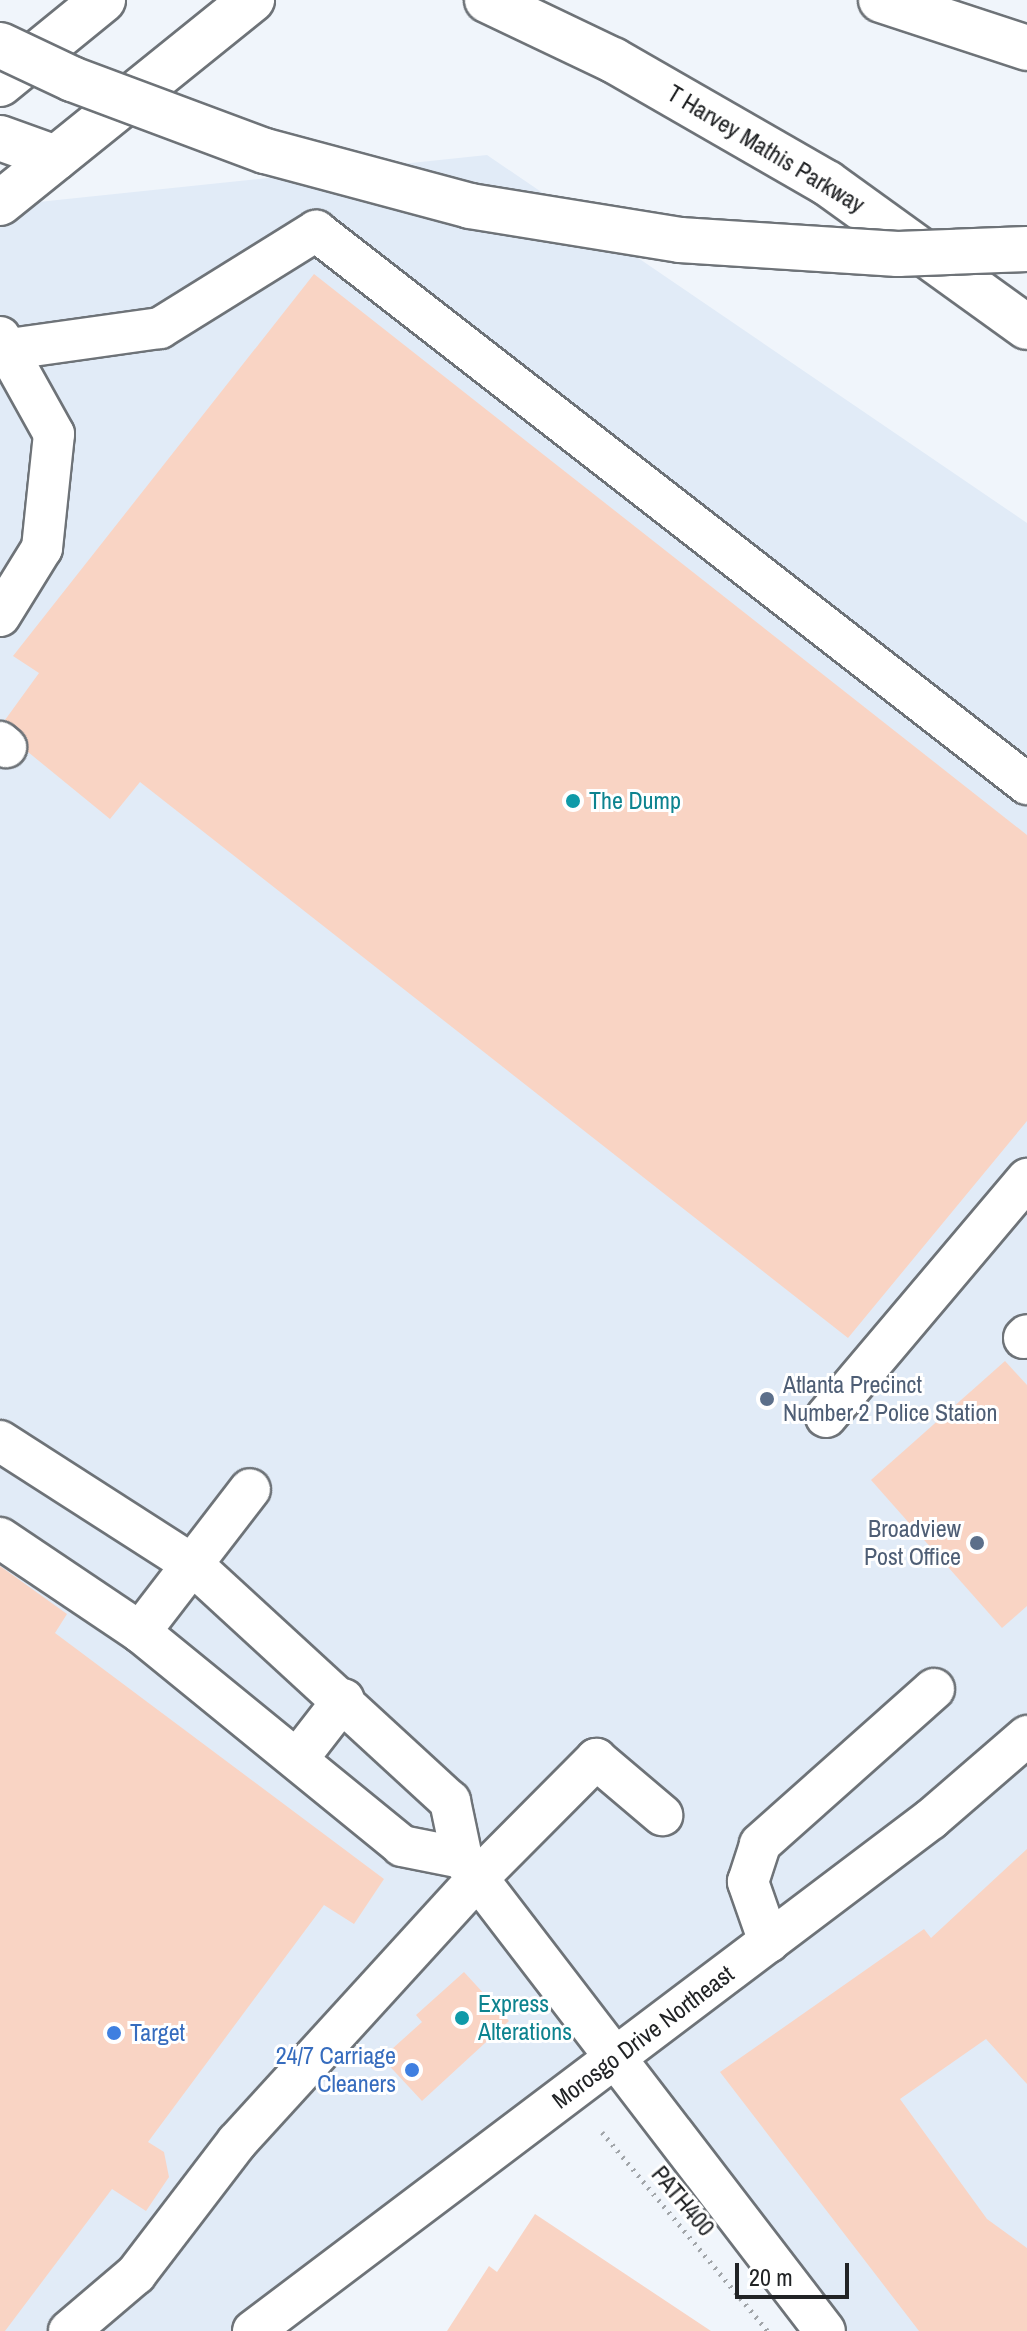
<!DOCTYPE html>
<html>
<head>
<meta charset="utf-8">
<style>
	body { margin:0 }
	#map { position:relative; width:1027px; height:2331px; overflow:hidden; background:#f0f5fb; font-family:"Archivo Narrow",sans-serif }
	div>[style] { position:absolute }
	[style*='--x'] { left:calc(var(--x)*1px); top:calc(var(--y)*1px); width:calc(var(--w)*1px); rotate:calc(var(--a)*1deg) }
	.built>* { inset:0; background:#e1ebf7 }
	.building>* { inset:0; background:#f9d4c4 }
	.path>* { height:5px; margin-top:-2.5px; transform-origin:0; background:repeating-linear-gradient(90deg,#a1a5a9 0 2px,transparent 0 8px) }
	.roads { filter:drop-shadow(2px 0 #6e7378) drop-shadow(-2px 0 #6e7378) drop-shadow(0 2px #6e7378) drop-shadow(0 -2px #6e7378) }
	.minor>* { height:40px; margin:-20px; padding:0 20px; transform-origin:20px; border-radius:20px; background:#fff }
	.major>* { height:44px; margin:-22px; padding:0 22px; transform-origin:22px; border-radius:22px; background:#fff }
	.highway>* { height:44px; margin:-22px; padding:0 22px; transform-origin:22px; border-radius:22px; background:#fff }
	.bridges { filter:drop-shadow(2px 0 #6e7378) drop-shadow(-2px 0 #6e7378) drop-shadow(0 2px #6e7378) drop-shadow(0 -2px #6e7378) }
	.highway-bridge>* { height:44px; margin:-22px; padding:0 22px; transform-origin:22px; border-radius:22px; background:#fff }
	.dots>* { width:22px; height:22px; translate:-50% -50%; box-sizing:border-box; border:4px solid #fff; border-radius:50% }
	span { translate:-50% -50%; white-space:nowrap; text-align:center; line-height:1.15; -webkit-text-stroke:6px #fff; paint-order:stroke }
	.street-label { font-size:24px; color:#212325 }
	.culture-label { font-size:24px; color:#0d838f }
	.left { translate:0 -50%; text-align:left }
	.service-label { font-size:24px; color:#4e5e75 }
	.right { translate:-100% -50%; text-align:right }
	.shop-label { font-size:24px; color:#366cbe }
	.scale { position:absolute; left:735px; top:2263px; width:114px; height:36px; box-sizing:border-box; border:4px solid #212325; border-top:0; padding-left:10px; font-size:24px; line-height:28px; white-space:nowrap; color:#212325; -webkit-text-stroke:6px #fff; paint-order:stroke }
</style>
</head>
<body>
<div id="map">
	<div class="built">
		<i style="clip-path:polygon(487px 155px,1027px 523px,1027px 2331px,833px 2331px,638px 2057px,279px 2331px,0 2331px,0 206px)"></i>
	</div>
	<div class="building">
		<i style="clip-path:polygon(314px 274px,1027px 835px,1027px 1121px,848px 1338px,140px 782px,110px 819px,28px 752px,27px 738px,5px 720px,39px 673px,13px 656px)"></i>
		<i style="clip-path:polygon(1005px 1361px,1027px 1385px,1027px 1606px,1002px 1628px,871px 1480px)"></i>
		<i style="clip-path:polygon(0 1566px,67px 1614px,55px 1633px,384px 1879px,354px 1924px,324px 1905px,148px 2142px,164px 2152px,169px 2177px,146px 2211px,112px 2189px,5px 2331px,0 2331px)"></i>
		<i style="clip-path:polygon(1027px 1849px,1027px 2084px,986px 2039px,900px 2099px,987px 2219px,1027px 2248px,1027px 2331px,919px 2331px,720px 2072px,924px 1929px,931px 1938px)"></i>
		<i style="clip-path:polygon(464px 1972px,509px 2021px,422px 2101px,382px 2058px,422px 2022px,416px 2015px)"></i>
		<i style="clip-path:polygon(535px 2214px,711px 2331px,447px 2331px,489px 2266px,497px 2272px)"></i>
	</div>
	<div class="path">
		<i style="--x:602;--y:2132;--w:259;--a:50.2"></i>
	</div>
	<div class="roads">
		<div class="minor">
			<i style="--x:0;--y:337;--w:111;--a:60.9"></i>
			<i style="--x:54;--y:434;--w:115;--a:96"></i>
			<i style="--x:42;--y:548;--w:80;--a:121.7"></i>
			<i style="--x:10;--y:349;--w:151;--a:-8"></i>
			<i style="--x:160;--y:328;--w:184;--a:-31.9"></i>
			<i style="--x:316;--y:231;--w:901;--a:37.87"></i>
			<i style="--x:0;--y:742;--w:8;--a:40"></i>
			<i style="--x:1024;--y:1338;--w:4;--a:-45"></i>
			<i style="--x:826;--y:1417;--w:312;--a:-49.8"></i>
			<i style="--x:0;--y:1441;--w:229;--a:32.7"></i>
			<i style="--x:193;--y:1565;--w:349;--a:42.6"></i>
			<i style="--x:450;--y:1801;--w:58;--a:78.1"></i>
			<i style="--x:462;--y:1858;--w:596;--a:52.5"></i>
			<i style="--x:0;--y:1538;--w:169;--a:33.9"></i>
			<i style="--x:140;--y:1632;--w:338;--a:39.2"></i>
			<i style="--x:402;--y:1846;--w:61;--a:11.3"></i>
			<i style="--x:140;--y:1632;--w:180;--a:-52.4"></i>
			<i style="--x:299;--y:1757;--w:73;--a:-52.2"></i>
			<i style="--x:769;--y:1942;--w:64;--a:-109.3"></i>
			<i style="--x:748;--y:1882;--w:40;--a:-72"></i>
			<i style="--x:760;--y:1844;--w:233;--a:-41.7"></i>
			<i style="--x:69;--y:2331;--w:88;--a:-40.4"></i>
			<i style="--x:136;--y:2274;--w:166;--a:-52.6"></i>
			<i style="--x:237;--y:2142;--w:357;--a:-47.6"></i>
			<i style="--x:478;--y:1878;--w:168;--a:-45.2"></i>
			<i style="--x:596;--y:1759;--w:87;--a:40.3"></i>
			<i style="--x:253;--y:2331;--w:850;--a:-37.06"></i>
			<i style="--x:931;--y:1819;--w:127;--a:-40.8"></i>
		</div>
		<div class="major">
			<i style="--x:0;--y:84;--w:133;--a:-39.2"></i>
			<i style="--x:0;--y:203;--w:324;--a:-38.9"></i>
		</div>
		<div class="highway">
			<i style="--x:487;--y:0;--w:140;--a:25.5"></i>
			<i style="--x:613;--y:60;--w:247;--a:29.9"></i>
			<i style="--x:827;--y:183;--w:246;--a:35.8"></i>
			<i style="--x:881;--y:0;--w:154;--a:18.2"></i>
			<i style="--x:0;--y:138;--w:59;--a:19.7"></i>
		</div>
	</div>
	<div class="bridges">
		<div class="highway-bridge">
			<i style="--x:0;--y:45;--w:80;--a:25.3"></i>
			<i style="--x:72;--y:79;--w:206;--a:20.5"></i>
			<i style="--x:265;--y:151;--w:212;--a:15"></i>
			<i style="--x:470;--y:206;--w:213;--a:9.2"></i>
			<i style="--x:680;--y:240;--w:218;--a:3.7"></i>
			<i style="--x:898;--y:254;--w:129;--a:-2.2"></i>
		</div>
	</div>
	<div class="dots">
		<i style="left:573px;top:801px;background:#0f9aa8"></i>
		<i style="left:767px;top:1399px;background:#5c6f8a"></i>
		<i style="left:977px;top:1543px;background:#5c6f8a"></i>
		<i style="left:462px;top:2018px;background:#0f9aa8"></i>
		<i style="left:114px;top:2033px;background:#3f7fe0"></i>
		<i style="left:412px;top:2070px;background:#3f7fe0"></i>
	</div>
	<div class="street-label">
		<span style="left:766px;top:149px;rotate:31deg">T Harvey Mathis Parkway</span>
		<span style="left:643px;top:2037px;rotate:-37deg">Morosgo Drive Northeast</span>
		<span style="left:683px;top:2201px;rotate:50deg">PATH400</span>
	</div>
	<div class="culture-label">
		<span class="left" style="left:589px;top:801px">The Dump</span>
		<span class="left" style="left:478px;top:2018px">Express<br>Alterations</span>
	</div>
	<div class="service-label">
		<span class="left" style="left:783px;top:1399px">Atlanta Precinct<br>Number 2 Police Station</span>
		<span class="right" style="left:961px;top:1543px">Broadview<br>Post Office</span>
	</div>
	<div class="shop-label">
		<span class="left" style="left:130px;top:2033px">Target</span>
		<span class="right" style="left:396px;top:2070px">24/7 Carriage<br>Cleaners</span>
	</div>
	<div class="scale">20 m</div>
</div>
</body>
</html>
